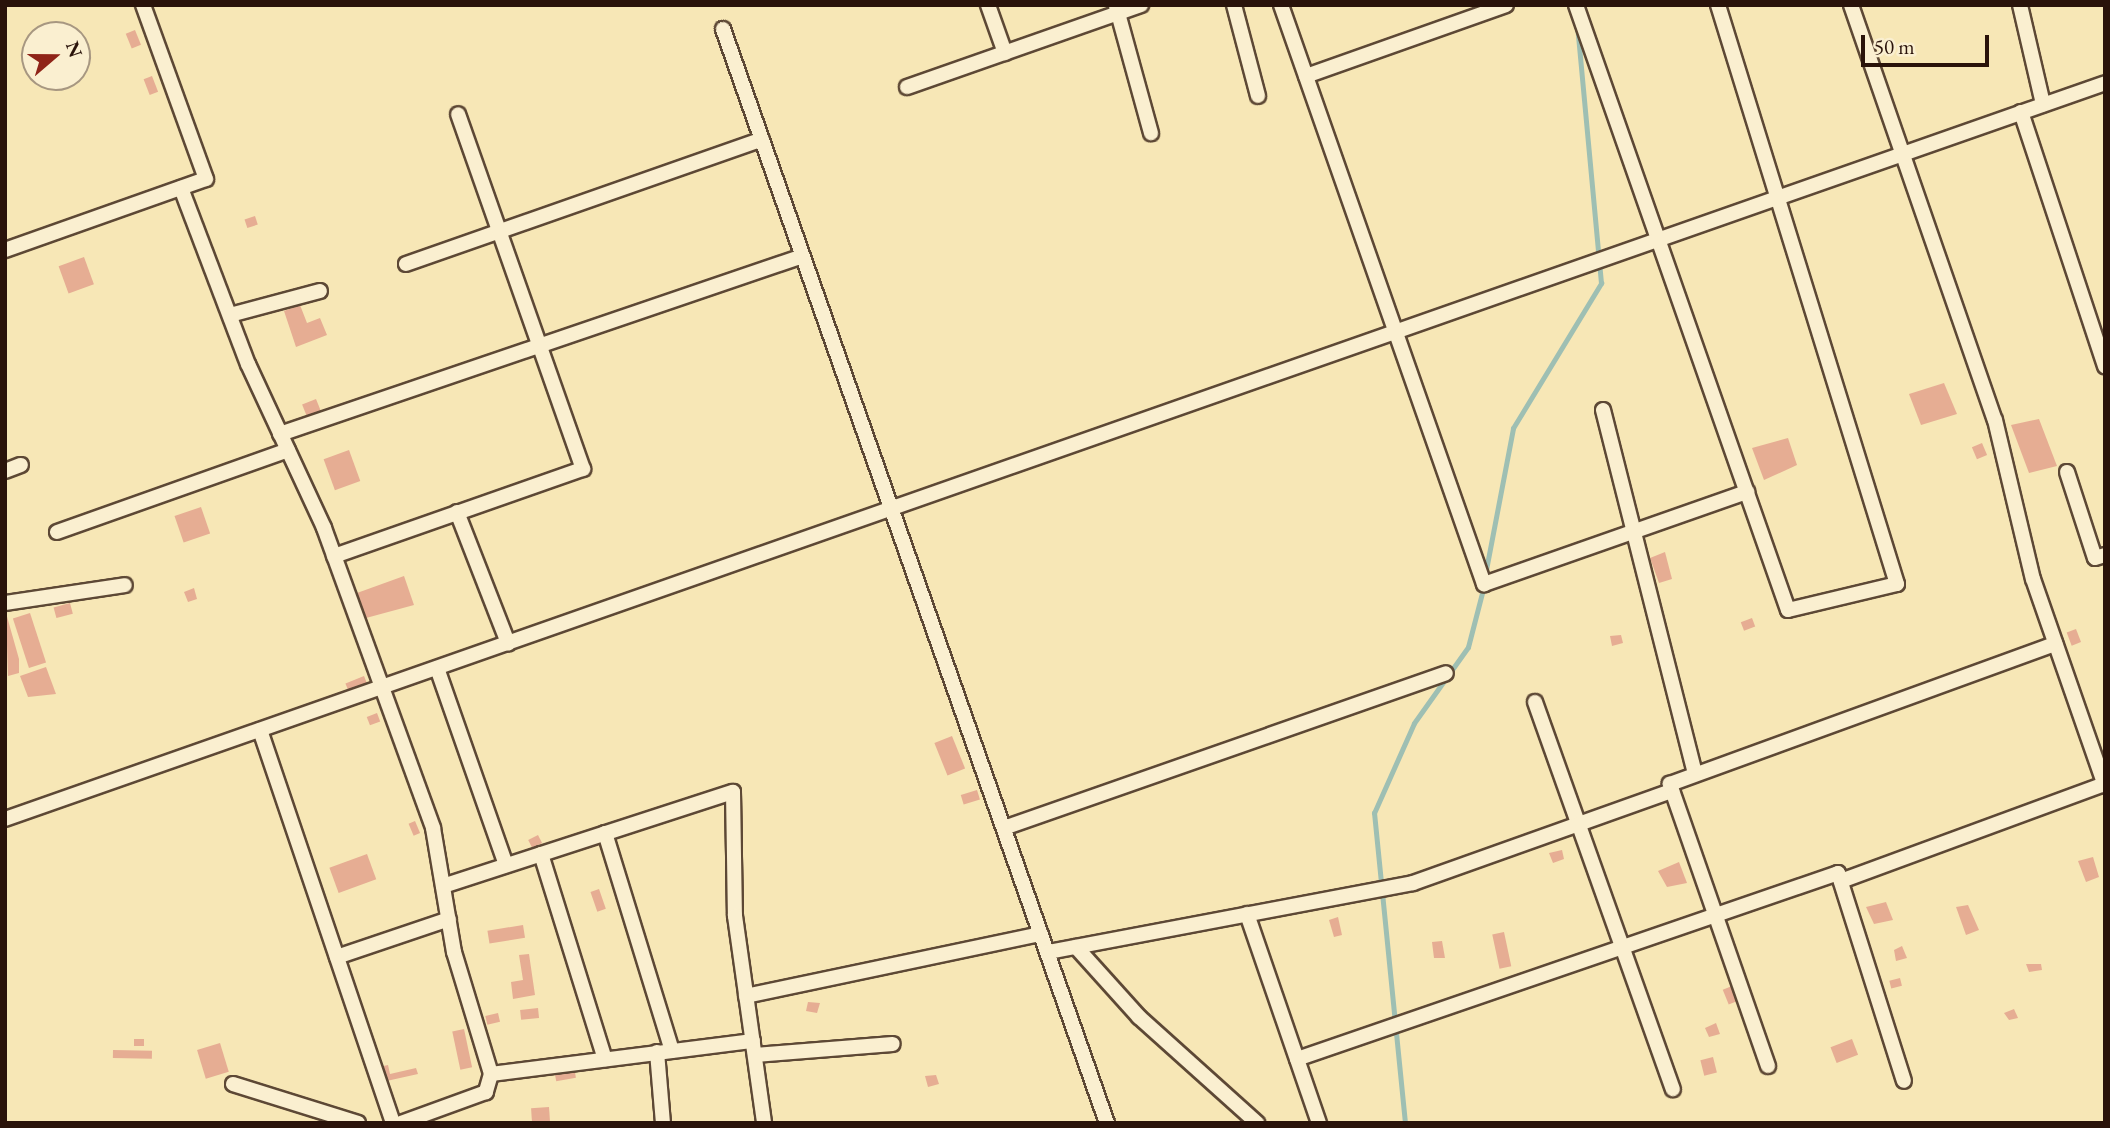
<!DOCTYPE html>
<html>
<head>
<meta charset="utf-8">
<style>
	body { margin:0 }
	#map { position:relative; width:2110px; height:1128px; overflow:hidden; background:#f7e7b6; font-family:"EB Garamond",serif }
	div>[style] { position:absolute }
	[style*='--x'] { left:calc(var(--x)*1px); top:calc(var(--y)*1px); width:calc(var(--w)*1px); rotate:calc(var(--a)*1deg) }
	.stream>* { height:5px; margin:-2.5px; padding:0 2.5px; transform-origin:2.5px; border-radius:2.5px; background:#9ebfb3 }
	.building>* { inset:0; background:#e6ad93; transform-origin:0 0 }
	.roads { filter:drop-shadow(2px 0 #5d4835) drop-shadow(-2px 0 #5d4835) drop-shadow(0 2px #5d4835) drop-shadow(0 -2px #5d4835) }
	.minor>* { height:14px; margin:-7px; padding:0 7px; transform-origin:7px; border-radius:7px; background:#faefd0 }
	span { translate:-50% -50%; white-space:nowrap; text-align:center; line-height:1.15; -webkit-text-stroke:5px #faefd0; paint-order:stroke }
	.frame { position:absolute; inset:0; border:7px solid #2a130a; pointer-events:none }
	.north { position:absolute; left:21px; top:21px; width:70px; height:70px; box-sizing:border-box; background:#faefd0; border:2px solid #a79781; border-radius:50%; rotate:70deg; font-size:19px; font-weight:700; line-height:28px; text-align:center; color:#2a130a }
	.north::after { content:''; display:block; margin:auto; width:24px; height:32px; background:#8f2418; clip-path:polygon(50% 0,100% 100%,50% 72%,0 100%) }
	.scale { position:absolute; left:1861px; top:35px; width:128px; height:32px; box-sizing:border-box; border:4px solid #2a130a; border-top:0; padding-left:9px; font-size:21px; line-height:24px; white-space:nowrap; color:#2a130a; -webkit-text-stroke:5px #faefd0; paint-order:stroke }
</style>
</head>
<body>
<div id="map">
	<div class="stream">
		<i style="--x:1485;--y:575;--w:150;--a:-79.2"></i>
		<i style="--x:1513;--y:428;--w:170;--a:-58.7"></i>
		<i style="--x:1601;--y:283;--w:259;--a:-95.3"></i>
		<i style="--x:1405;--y:1123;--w:312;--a:-95.7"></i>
		<i style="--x:1374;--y:813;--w:98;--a:-66"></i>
		<i style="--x:1414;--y:723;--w:93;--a:-54.6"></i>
		<i style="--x:1468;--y:647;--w:64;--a:-75.5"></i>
	</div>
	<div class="building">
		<i style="left:135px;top:30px;width:16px;height:10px;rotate:68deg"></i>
		<i style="left:152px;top:76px;width:17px;height:9px;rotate:69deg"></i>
		<i style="left:255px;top:216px;width:9px;height:11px;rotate:72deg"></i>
		<i style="left:84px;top:257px;width:29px;height:27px;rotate:70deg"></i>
		<i style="clip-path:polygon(300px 305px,307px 323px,320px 318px,327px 335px,296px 347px,284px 311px)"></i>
		<i style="clip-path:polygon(1944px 383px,1957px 414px,1921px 425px,1909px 394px)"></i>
		<i style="left:316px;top:399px;width:18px;height:15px;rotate:68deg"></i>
		<i style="clip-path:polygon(2039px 419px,2057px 466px,2029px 473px,2011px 425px)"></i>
		<i style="clip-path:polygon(1788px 438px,1797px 465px,1764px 480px,1752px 448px)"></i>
		<i style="left:1982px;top:443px;width:13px;height:11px;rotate:67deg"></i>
		<i style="left:349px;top:450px;width:33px;height:27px;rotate:70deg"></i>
		<i style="left:201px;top:507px;width:28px;height:28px;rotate:71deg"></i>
		<i style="clip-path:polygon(1665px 552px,1672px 579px,1659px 583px,1650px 558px)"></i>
		<i style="clip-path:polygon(404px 576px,414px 605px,366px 618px,357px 593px)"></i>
		<i style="clip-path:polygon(194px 588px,197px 599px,188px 602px,184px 592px)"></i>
		<i style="left:70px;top:603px;width:11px;height:17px;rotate:75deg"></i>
		<i style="clip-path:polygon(6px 613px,19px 659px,19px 673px,8px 676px)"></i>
		<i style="left:30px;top:613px;width:52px;height:18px;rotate:72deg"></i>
		<i style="left:1752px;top:618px;width:9px;height:12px;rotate:69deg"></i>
		<i style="left:2076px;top:629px;width:14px;height:10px;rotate:69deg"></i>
		<i style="clip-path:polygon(1621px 635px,1623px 643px,1612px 646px,1610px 636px)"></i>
		<i style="clip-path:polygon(46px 667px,56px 694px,28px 697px,20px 676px)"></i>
		<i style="left:364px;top:676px;width:11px;height:20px;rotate:68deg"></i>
		<i style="left:377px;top:713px;width:9px;height:11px;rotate:69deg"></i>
		<i style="left:952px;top:736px;width:35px;height:19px;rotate:68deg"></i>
		<i style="left:977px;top:790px;width:10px;height:17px;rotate:73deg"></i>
		<i style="left:415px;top:821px;width:13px;height:7px;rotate:67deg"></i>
		<i style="left:538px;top:835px;width:9px;height:11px;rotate:63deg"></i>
		<i style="clip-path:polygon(1562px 850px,1564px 859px,1553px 863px,1549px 853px)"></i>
		<i style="left:367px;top:854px;width:27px;height:40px;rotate:70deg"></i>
		<i style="clip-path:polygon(2093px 857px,2099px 877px,2086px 882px,2078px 861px)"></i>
		<i style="clip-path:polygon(1679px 862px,1687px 883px,1667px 887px,1658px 871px)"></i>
		<i style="left:599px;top:889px;width:21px;height:9px;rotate:71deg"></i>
		<i style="clip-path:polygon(1886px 902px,1893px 920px,1874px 924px,1866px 907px)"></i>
		<i style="clip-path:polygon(1968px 905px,1979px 930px,1966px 935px,1956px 907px)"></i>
		<i style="clip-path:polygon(1338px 917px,1342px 935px,1334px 937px,1329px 920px)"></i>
		<i style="left:523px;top:925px;width:13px;height:36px;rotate:81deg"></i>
		<i style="left:1504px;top:932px;width:35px;height:12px;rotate:78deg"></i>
		<i style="clip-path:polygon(1442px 941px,1445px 958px,1434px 958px,1432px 942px)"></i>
		<i style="clip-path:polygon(1902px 946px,1907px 958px,1896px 961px,1894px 950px)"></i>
		<i style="clip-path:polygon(529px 954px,535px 995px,513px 999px,511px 982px,523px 980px,519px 955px)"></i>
		<i style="clip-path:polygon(2026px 964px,2041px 964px,2042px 970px,2029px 972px)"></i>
		<i style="left:1900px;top:978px;width:8px;height:11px;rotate:76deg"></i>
		<i style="left:1732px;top:986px;width:16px;height:10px;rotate:68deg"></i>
		<i style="clip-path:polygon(808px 1002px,820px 1003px,817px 1013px,806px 1011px)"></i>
		<i style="left:538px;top:1008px;width:10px;height:18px;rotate:84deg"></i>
		<i style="clip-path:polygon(2014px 1009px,2018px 1018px,2009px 1020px,2004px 1013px)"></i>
		<i style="left:498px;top:1013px;width:9px;height:13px;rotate:77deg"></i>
		<i style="clip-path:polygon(1716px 1023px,1720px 1034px,1709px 1037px,1705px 1028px)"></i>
		<i style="left:464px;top:1029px;width:39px;height:12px;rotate:78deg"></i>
		<i style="left:134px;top:1039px;width:10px;height:7px"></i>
		<i style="left:1852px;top:1039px;width:17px;height:23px;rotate:69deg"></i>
		<i style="left:220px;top:1043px;width:30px;height:24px;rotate:73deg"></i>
		<i style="left:113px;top:1050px;width:39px;height:8px;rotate:1deg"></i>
		<i style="left:1713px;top:1057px;width:16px;height:13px;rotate:76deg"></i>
		<i style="clip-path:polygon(388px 1065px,390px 1074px,416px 1068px,418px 1074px,382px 1082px,379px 1067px)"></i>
		<i style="left:574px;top:1067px;width:11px;height:20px;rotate:80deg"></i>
		<i style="clip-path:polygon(936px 1075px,939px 1084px,928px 1087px,925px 1076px)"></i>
		<i style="left:549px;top:1107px;width:14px;height:18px;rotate:86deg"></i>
	</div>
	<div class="roads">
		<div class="minor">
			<i style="--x:988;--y:5;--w:51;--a:70.5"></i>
			<i style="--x:1234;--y:5;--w:94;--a:75.2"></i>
			<i style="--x:1281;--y:5;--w:614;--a:70.68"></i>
			<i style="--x:1484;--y:584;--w:279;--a:-19.3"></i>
			<i style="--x:1576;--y:5;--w:641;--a:70.69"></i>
			<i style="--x:1788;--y:610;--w:112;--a:-13.4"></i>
			<i style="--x:1897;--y:584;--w:606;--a:-107.18"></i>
			<i style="--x:1851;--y:5;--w:439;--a:70.9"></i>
			<i style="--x:1995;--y:420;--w:163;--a:76.6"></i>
			<i style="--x:2033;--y:579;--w:219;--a:70.8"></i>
			<i style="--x:2020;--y:5;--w:102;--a:76.9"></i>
			<i style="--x:1116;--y:6;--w:132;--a:74.6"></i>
			<i style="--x:723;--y:29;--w:1159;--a:70.66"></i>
			<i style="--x:1306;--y:76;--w:212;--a:-19.5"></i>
			<i style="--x:907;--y:87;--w:248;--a:-19.3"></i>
			<i style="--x:2021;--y:112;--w:268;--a:71.7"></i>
			<i style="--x:181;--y:188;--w:188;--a:69.2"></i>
			<i style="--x:248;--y:364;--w:181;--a:65.1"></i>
			<i style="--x:324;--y:528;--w:319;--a:70"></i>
			<i style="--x:433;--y:828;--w:126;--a:80.4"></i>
			<i style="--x:454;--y:952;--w:127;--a:73.1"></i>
			<i style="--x:491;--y:1074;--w:19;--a:106"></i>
			<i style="--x:486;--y:1092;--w:90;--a:160"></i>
			<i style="--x:5;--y:250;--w:213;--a:-19.5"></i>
			<i style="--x:206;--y:179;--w:185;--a:-109.9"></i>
			<i style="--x:406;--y:264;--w:377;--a:-19.3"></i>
			<i style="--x:230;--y:315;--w:93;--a:-14.9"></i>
			<i style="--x:1603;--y:410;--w:375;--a:75.8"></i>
			<i style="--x:280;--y:434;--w:552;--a:-18.8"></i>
			<i style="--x:5;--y:471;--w:17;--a:-21"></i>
			<i style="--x:2067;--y:472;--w:90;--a:72"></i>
			<i style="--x:2095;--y:558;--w:10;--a:-17"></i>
			<i style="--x:457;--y:512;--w:141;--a:68.7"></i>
			<i style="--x:57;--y:532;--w:245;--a:-19.5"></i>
			<i style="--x:334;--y:556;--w:264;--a:-19.3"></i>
			<i style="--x:583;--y:469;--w:376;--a:-109.4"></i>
			<i style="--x:5;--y:603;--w:121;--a:-8.5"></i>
			<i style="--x:437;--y:668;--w:209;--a:70.7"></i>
			<i style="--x:1535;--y:702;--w:411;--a:70.4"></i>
			<i style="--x:260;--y:730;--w:415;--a:71.3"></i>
			<i style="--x:5;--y:819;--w:2225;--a:-19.31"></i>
			<i style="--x:1004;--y:828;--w:468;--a:-19.3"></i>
			<i style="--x:605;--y:833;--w:228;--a:72.9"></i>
			<i style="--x:541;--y:854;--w:215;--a:72.7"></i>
			<i style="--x:1841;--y:881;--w:281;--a:-20.2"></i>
			<i style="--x:443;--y:886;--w:305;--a:-18"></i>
			<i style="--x:733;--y:792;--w:124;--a:89.1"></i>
			<i style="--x:735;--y:916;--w:209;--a:82"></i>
			<i style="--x:1247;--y:914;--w:221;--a:71"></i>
			<i style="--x:1076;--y:947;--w:94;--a:48"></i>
			<i style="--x:1139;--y:1017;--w:159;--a:41.9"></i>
			<i style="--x:1048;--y:952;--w:371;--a:-10.7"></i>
			<i style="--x:1413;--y:883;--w:275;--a:-19.6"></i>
			<i style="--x:337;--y:957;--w:118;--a:-18.7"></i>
			<i style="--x:746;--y:996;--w:301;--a:-11.9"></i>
			<i style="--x:657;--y:1052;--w:71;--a:85.2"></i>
			<i style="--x:755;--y:1055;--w:138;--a:-4.6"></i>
			<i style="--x:1297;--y:1059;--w:572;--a:-18.97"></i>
			<i style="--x:1838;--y:873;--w:218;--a:72.4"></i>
			<i style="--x:1768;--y:1066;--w:299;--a:-109.2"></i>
			<i style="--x:1670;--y:784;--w:410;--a:-20"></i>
			<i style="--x:491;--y:1074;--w:264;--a:-7.2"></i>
			<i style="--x:233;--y:1084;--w:131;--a:17.3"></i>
		</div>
	</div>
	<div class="frame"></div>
	<div class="north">N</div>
	<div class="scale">50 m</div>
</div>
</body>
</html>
